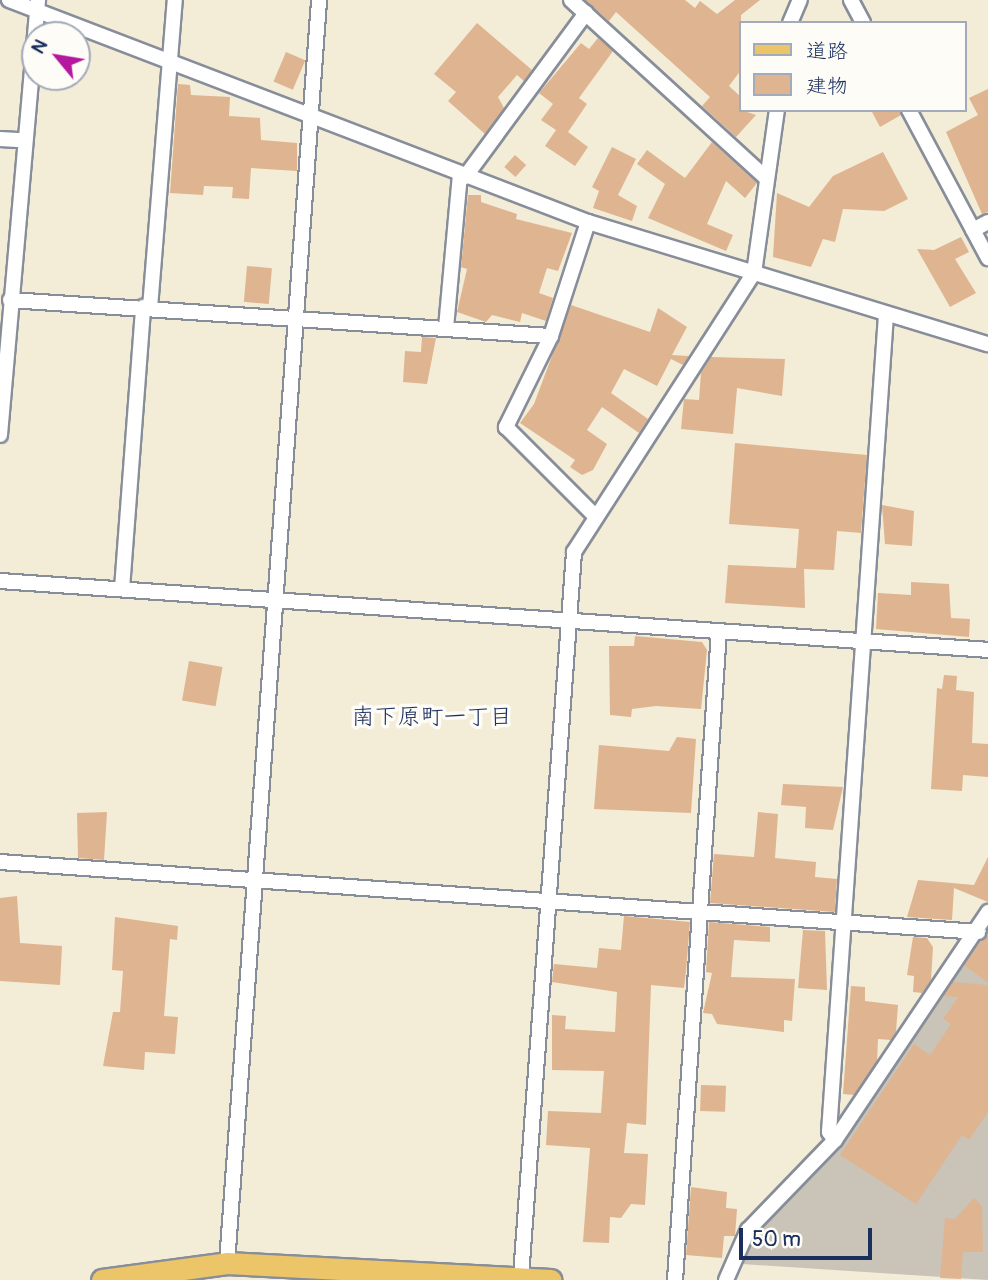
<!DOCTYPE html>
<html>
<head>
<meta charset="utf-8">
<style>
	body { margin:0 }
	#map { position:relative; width:988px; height:1280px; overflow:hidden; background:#f3ecd7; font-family:Pangolin,"Klee One",sans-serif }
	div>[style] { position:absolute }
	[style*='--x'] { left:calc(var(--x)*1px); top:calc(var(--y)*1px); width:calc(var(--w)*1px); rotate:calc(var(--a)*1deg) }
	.industrial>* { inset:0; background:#cac3b8 }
	.building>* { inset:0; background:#dfb490; transform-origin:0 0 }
	.roads { filter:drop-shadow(2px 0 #878e9a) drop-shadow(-2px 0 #878e9a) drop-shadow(0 2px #878e9a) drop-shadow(0 -2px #878e9a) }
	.street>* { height:14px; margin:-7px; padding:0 7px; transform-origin:7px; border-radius:7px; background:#fff }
	.primary>* { height:21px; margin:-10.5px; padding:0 10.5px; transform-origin:10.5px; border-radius:10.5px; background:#ecc569 }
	span { translate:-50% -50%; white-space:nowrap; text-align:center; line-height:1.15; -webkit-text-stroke:7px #fdfcf7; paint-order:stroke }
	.neighbourhood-label { font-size:23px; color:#1b2f5e }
	.legend { position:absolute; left:739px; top:21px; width:228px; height:91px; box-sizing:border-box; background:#fdfcf7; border:2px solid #a3aaba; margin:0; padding:9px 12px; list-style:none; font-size:21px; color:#1b2f5e }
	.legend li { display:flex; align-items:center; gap:14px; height:35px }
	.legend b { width:35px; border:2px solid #a3aaba }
	.north { position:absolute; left:21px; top:21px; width:70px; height:70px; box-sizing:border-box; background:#fdfcf7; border:2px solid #a3aaba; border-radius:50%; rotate:300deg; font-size:19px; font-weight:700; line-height:28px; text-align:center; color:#1b2f5e }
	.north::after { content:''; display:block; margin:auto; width:24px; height:32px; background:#b5179e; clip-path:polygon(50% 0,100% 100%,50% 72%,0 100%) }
	.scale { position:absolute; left:739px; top:1228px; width:133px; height:32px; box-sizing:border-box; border:4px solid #1b2f5e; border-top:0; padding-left:9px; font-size:21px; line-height:24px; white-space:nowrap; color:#1b2f5e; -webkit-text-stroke:5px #fdfcf7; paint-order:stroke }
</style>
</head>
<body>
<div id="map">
	<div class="industrial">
		<i style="clip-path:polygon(988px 927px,988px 1280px,742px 1264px,753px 1235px,844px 1140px)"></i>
	</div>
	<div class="building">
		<i style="clip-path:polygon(585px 0,685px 0,695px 8px,700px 1px,717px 14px,735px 0,760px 0,741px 15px,741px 70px,729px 86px,741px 97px,741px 110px,756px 115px,736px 137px,702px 106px,710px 97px,616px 12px,609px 21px)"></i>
		<i style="clip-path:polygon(477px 23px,532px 70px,524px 81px,517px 75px,498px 97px,504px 108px,485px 134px,448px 101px,456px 92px,434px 74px)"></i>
		<i style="clip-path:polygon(598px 38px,613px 51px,579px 98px,587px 104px,568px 132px,588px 147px,575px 166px,545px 146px,556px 130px,541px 120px,553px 104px,539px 93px,581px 43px,589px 49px)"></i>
		<i style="left:286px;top:52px;width:21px;height:32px;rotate:23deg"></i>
		<i style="clip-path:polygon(178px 84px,190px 85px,191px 95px,230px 97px,229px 116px,260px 118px,261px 140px,297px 143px,297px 171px,251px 168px,249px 199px,232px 198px,233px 187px,204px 186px,203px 195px,170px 193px)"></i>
		<i style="clip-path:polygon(988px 89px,988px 212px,982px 214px,946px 132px,978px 115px,969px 98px)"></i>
		<i style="clip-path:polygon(871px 110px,899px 110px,901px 115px,880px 127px)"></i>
		<i style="clip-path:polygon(712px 142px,757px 183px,745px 198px,726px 181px,707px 224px,733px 235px,726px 251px,648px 218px,665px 184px,637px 164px,647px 150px,685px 178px)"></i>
		<i style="clip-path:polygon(612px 147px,636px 159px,618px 195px,637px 206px,632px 221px,593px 208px,599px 191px,592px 187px)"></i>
		<i style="clip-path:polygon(883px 152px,908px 199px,884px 211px,843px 209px,835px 242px,823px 239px,811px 267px,773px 257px,777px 193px,809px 207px,833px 176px)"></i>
		<i style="left:515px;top:155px;width:15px;height:16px;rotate:42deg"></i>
		<i style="clip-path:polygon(468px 195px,481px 195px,481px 202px,517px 214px,516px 219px,572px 233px,558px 271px,547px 268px,539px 293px,553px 298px,546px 321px,522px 313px,520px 322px,492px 315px,486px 322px,457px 312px,467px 269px,461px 267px)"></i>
		<i style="clip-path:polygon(961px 237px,969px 252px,955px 259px,976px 293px,950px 307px,917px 249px,934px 250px)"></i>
		<i style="left:247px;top:266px;width:25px;height:36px;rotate:5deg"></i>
		<i style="clip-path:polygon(571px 305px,650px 332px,658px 308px,687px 327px,672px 355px,689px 356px,683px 365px,671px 359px,657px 386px,624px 369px,611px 393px,648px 419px,639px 433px,602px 407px,587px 430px,607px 444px,593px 470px,582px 475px,570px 467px,575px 460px,520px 423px,534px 404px)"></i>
		<i style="clip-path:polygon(422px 337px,436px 338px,427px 384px,403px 382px,405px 351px,421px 352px)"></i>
		<i style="clip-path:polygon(711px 357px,785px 359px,782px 396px,737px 388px,733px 434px,681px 429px,684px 399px,699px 400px,701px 373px)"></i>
		<i style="clip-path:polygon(735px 443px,867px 455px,861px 533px,837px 531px,834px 570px,804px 569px,805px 608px,725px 603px,728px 565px,796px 568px,799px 529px,729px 524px)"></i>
		<i style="clip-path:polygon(882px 505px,914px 511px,912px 546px,885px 544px)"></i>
		<i style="clip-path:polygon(911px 582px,949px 584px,951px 618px,970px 619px,969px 637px,876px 629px,878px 593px,911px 595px)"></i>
		<i style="clip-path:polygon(635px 636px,702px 642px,707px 650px,701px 709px,656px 706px,632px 709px,631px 717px,610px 715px,609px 646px,634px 646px)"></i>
		<i style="left:189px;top:661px;width:34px;height:40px;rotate:10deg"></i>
		<i style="clip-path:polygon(944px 675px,957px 676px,956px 690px,974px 692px,972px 743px,988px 744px,988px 777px,963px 775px,962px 791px,931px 789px,937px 688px,942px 689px)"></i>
		<i style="clip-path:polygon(677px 737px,696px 739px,691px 813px,594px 809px,599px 745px,669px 751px)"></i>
		<i style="clip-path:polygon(783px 784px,843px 787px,833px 830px,805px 828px,806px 807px,781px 805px)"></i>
		<i style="clip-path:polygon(107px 812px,104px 860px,78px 858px,77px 813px)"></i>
		<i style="clip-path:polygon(758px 812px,778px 814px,775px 858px,816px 862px,815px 877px,837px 879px,835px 912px,710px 903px,714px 854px,754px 857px)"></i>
		<i style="clip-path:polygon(988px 857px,988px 902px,954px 888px,952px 920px,907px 917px,918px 880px,974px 885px)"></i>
		<i style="clip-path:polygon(17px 896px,20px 943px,62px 946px,60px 985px,0 981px,0 898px)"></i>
		<i style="clip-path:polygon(624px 916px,690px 922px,686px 971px,684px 988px,651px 985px,646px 1125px,627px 1123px,624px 1153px,648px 1154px,645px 1205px,631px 1204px,621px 1218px,610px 1217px,609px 1243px,583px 1242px,590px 1148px,546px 1145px,548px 1111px,601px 1113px,604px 1071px,552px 1070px,552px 1015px,566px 1016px,565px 1029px,615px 1032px,617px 992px,552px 982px,554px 964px,597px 968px,599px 948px,621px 950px)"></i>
		<i style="clip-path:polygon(115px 917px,178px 926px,177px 940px,170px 939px,164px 1016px,178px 1017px,175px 1054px,145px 1052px,144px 1070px,103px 1066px,113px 1012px,120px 1012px,123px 971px,112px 970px)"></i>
		<i style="clip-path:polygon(709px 922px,770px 927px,770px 942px,734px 940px,731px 977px,795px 979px,792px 1021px,784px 1020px,784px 1032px,717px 1024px,712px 1014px,703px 1013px,712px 973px,706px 972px)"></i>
		<i style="clip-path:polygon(803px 930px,825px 931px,827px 990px,798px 988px)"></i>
		<i style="clip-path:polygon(988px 931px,988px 983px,964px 965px)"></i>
		<i style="clip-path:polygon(913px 937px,927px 938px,933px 947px,931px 980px,922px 993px,913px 992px,914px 976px,907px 975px)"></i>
		<i style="clip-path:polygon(953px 982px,988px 985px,988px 1112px,969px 1140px,962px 1135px,916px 1204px,840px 1155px,914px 1044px,930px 1055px,951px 1024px,943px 1019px,958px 997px,943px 996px)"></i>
		<i style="clip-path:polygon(851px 986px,865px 987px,865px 1001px,898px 1005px,896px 1032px,891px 1040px,878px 1039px,877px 1061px,854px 1095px,843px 1094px)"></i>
		<i style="left:701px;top:1085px;width:25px;height:26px;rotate:2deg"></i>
		<i style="clip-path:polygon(691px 1187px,727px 1192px,726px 1208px,737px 1209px,735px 1236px,724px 1236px,722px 1258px,686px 1255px)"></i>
		<i style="clip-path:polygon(974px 1198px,982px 1206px,983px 1252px,963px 1252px,961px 1279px,940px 1278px,945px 1218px,955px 1219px)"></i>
	</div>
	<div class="roads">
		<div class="street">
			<i style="--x:9;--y:0;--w:620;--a:20.98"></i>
			<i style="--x:588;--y:222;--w:418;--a:17"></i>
			<i style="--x:571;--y:0;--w:265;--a:42.4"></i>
			<i style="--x:851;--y:0;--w:26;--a:62"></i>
			<i style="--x:790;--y:23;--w:25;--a:-67"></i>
			<i style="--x:909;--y:110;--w:168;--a:61.9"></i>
			<i style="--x:0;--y:139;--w:22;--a:3"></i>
			<i style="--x:465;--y:177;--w:204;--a:-53.6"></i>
			<i style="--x:588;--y:222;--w:120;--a:108"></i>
			<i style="--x:551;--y:336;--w:102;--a:116.3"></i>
			<i style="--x:506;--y:427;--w:127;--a:45"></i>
			<i style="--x:973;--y:230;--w:17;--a:-28"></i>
			<i style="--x:10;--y:300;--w:542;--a:3.81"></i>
			<i style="--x:150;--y:308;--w:309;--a:-85.4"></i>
			<i style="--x:446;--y:328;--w:154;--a:-84.8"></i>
			<i style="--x:0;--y:435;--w:437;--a:-85"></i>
			<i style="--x:0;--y:581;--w:990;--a:3.99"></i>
			<i style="--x:122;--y:589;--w:283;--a:-85.7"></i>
			<i style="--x:0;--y:862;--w:981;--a:4.09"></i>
			<i style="--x:835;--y:1140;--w:10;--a:-127"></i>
			<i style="--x:829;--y:1132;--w:820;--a:-86.01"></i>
			<i style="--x:227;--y:1263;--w:1266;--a:-85.83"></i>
			<i style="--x:521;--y:1276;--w:726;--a:-85.81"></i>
			<i style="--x:574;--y:552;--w:332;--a:-57.2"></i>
			<i style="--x:754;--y:273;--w:165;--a:-82"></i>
			<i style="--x:675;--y:1280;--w:650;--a:-86.12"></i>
			<i style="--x:726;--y:1280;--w:55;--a:-66.3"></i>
			<i style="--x:748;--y:1230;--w:125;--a:-46"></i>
			<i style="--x:835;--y:1140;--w:275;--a:-56.1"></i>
		</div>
		<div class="primary">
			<i style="--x:102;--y:1280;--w:126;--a:-7.7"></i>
			<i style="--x:227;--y:1263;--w:324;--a:3"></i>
		</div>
	</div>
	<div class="neighbourhood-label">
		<span style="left:432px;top:717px">南下原町一丁目</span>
	</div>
	<ul class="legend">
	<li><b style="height:9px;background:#ecc569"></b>道路</li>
	<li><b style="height:19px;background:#dfb490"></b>建物</li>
	</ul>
	<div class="north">N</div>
	<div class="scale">50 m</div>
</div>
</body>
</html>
